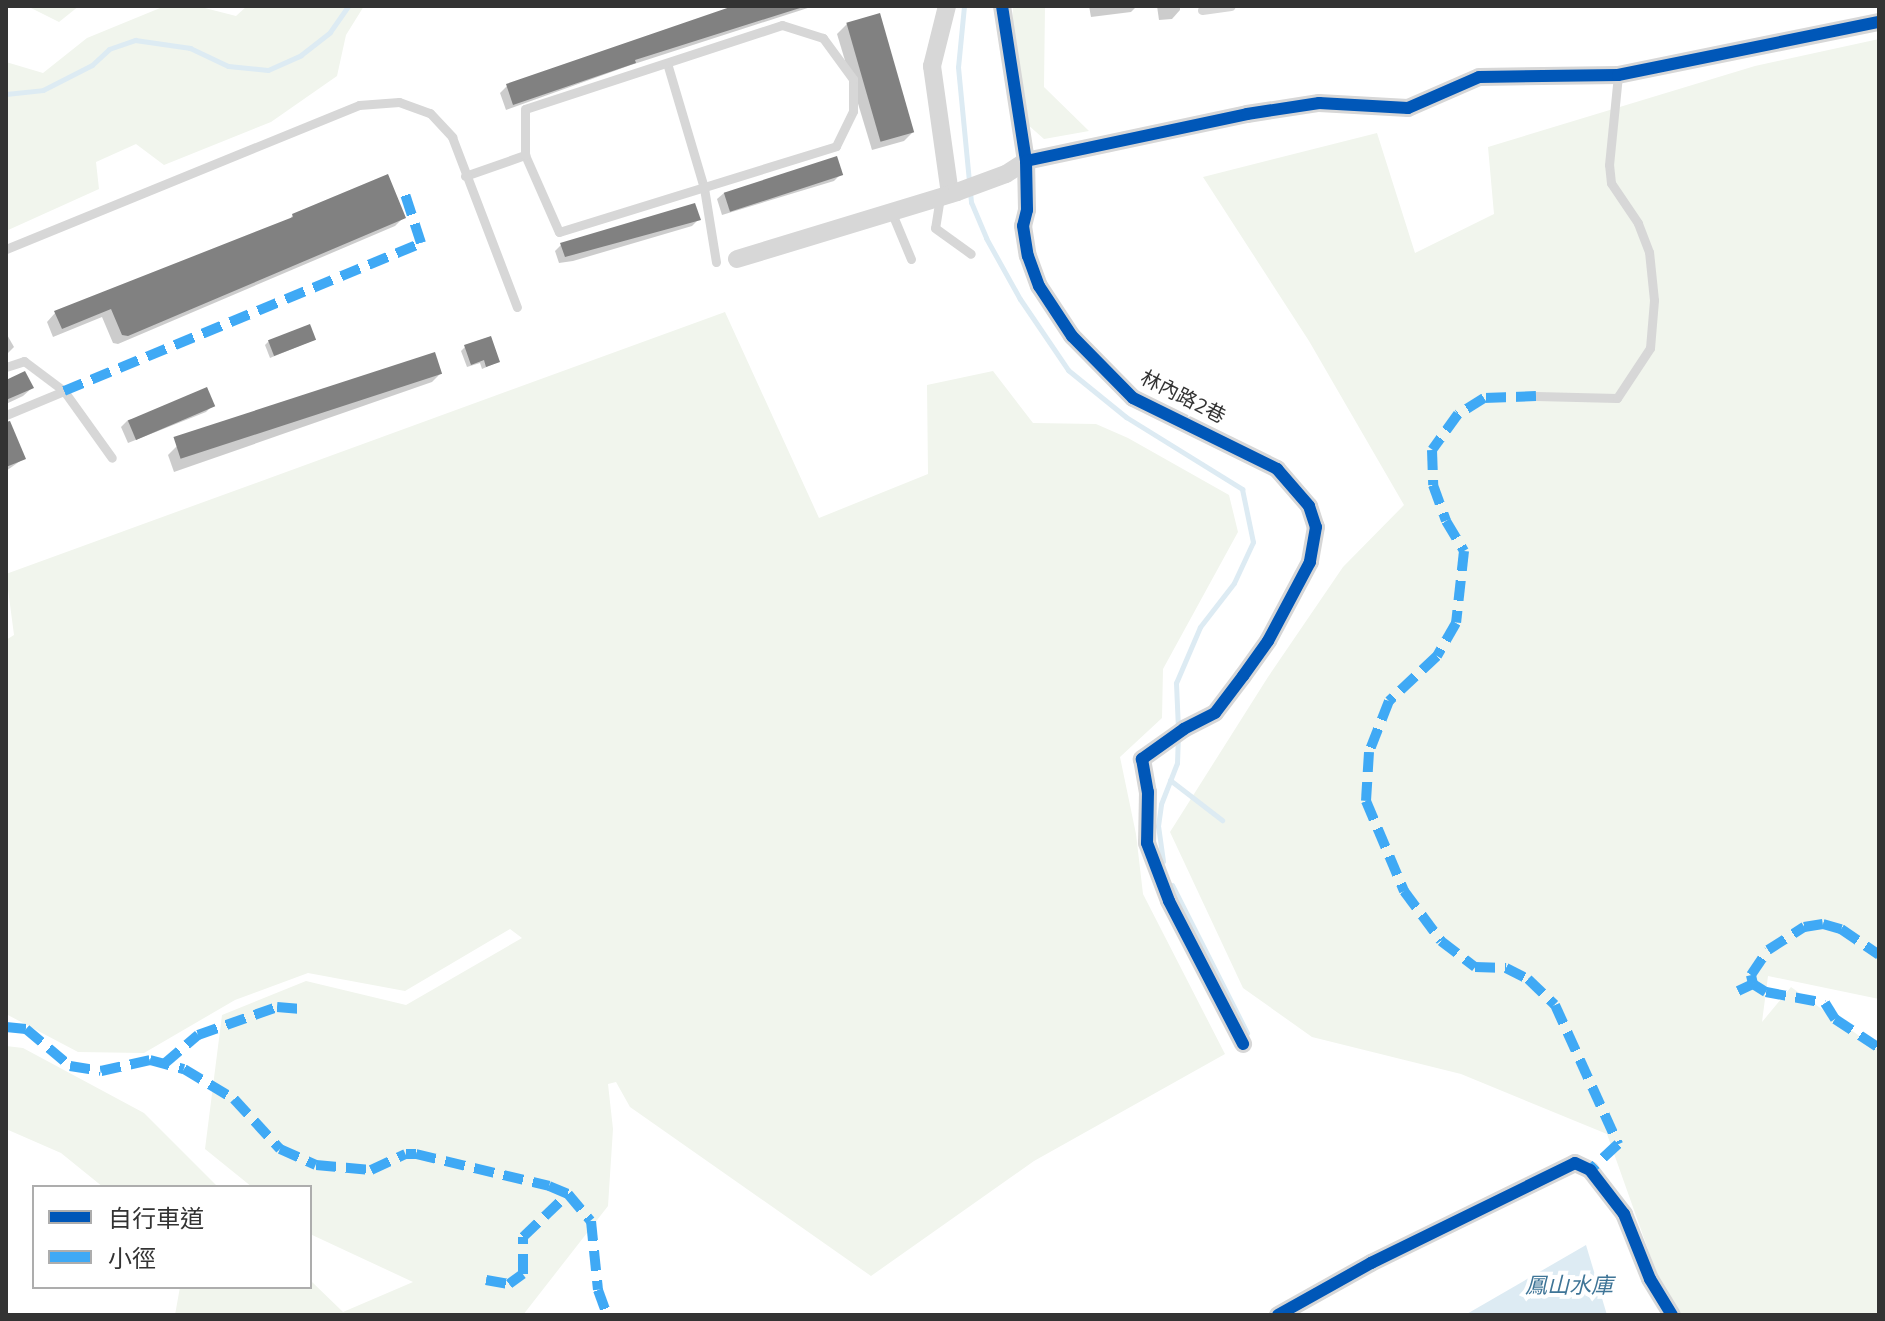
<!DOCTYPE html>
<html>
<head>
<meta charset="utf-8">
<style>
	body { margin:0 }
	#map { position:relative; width:1885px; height:1321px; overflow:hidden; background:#fff; font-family:"Nunito Sans","Noto Sans TC",sans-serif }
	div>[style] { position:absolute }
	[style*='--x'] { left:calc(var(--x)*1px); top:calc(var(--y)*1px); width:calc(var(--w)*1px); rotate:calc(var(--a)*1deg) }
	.green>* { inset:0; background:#f1f5ed }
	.water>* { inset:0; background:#ddebf3 }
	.shadow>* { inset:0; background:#0003 }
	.stream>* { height:5px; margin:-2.5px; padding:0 2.5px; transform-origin:2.5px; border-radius:2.5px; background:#ddebf3 }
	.building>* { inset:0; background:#818181; transform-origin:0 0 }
	.lane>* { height:9px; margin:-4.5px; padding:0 4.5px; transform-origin:4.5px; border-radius:4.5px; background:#d7d7d7 }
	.street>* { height:18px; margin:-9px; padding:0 9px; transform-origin:9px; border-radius:9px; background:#d7d7d7 }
	.quiet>* { height:10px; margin-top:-5px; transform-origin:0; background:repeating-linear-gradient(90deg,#3fa9f5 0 20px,transparent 0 30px) }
	.cycleway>* { height:12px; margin:-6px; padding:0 6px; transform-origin:6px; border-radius:6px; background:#0057b8 }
	span { translate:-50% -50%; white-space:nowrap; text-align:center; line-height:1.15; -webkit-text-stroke:8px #fff; paint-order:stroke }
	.street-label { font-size:20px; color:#333 }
	.water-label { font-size:22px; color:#3f7597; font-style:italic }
	.frame { position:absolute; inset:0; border:8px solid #333; pointer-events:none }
	.legend { position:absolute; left:32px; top:1185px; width:280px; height:104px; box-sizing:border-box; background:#fff; border:2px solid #adadad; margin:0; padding:10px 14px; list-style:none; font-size:24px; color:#333 }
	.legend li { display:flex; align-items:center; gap:16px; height:40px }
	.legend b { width:40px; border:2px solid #adadad }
</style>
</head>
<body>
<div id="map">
	<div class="green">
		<i style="clip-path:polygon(27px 6px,79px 6px,59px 22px)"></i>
		<i style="clip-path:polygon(165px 6px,197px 6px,236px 16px,247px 6px,364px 6px,346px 35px,337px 76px,271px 122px,164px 165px,136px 144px,96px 162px,99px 189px,6px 231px,6px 62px,43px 73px,87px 38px)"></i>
		<i style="clip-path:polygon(1013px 6px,1045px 6px,1044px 87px,1089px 131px,1044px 139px,1027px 124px,1011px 43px)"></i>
		<i style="clip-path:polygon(1879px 39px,1879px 999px,1768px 976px,1762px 1022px,1791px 987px,1879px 1050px,1879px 1315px,1681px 1315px,1661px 1286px,1607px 1134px,1461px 1074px,1312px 1037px,1243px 988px,1170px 832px,1268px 677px,1343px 567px,1404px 505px,1309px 341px,1203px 177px,1377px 133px,1415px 253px,1494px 214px,1488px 147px,1755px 66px)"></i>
		<i style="clip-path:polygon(725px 312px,819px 518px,928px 474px,927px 385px,993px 371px,1033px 423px,1096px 424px,1128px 438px,1229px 495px,1238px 532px,1163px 669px,1162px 718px,1120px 757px,1136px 834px,1143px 894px,1225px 1054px,1034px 1161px,871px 1276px,630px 1107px,616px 1082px,608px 1084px,613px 1129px,608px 1206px,523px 1315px,175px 1315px,180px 1287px,310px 1287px,310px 1280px,343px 1312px,413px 1282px,310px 1234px,310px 1187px,252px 1187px,205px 1149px,222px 1015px,306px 981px,406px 1005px,522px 938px,510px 929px,405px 991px,308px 973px,235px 1000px,144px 1053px,78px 1052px,6px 1014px,6px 640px,14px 635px,6px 574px)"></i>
		<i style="clip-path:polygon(6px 1046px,23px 1048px,144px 1113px,218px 1187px,103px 1187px,61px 1153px,6px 1129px)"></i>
	</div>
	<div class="water">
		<i style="clip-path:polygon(1586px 1245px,1607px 1315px,1465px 1315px)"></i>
	</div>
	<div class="shadow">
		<i style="clip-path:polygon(736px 6px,814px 6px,631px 65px,506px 110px,500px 93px,507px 86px)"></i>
		<i style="clip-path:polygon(1089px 6px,1137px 6px,1131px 12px,1091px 17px)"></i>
		<i style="clip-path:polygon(1157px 6px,1180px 6px,1180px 10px,1172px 19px,1159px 20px)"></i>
		<i style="clip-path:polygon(847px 24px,913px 132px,904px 141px,872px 150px,837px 34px)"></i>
		<i style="clip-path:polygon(841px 174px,834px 181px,722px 215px,717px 199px,724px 193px)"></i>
		<i style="clip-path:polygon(293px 215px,404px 217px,395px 226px,118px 344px,113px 343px,102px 317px,53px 337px,47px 322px,55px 313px,288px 221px)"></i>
		<i style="clip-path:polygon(699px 219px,692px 226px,573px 261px,559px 263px,555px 251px,561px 245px)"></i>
		<i style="clip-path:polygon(6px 333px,14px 347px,6px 355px)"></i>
		<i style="clip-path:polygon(314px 340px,270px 358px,265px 345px,269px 341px)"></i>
		<i style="clip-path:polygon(465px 347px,498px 362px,482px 369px,480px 363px,467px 367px,461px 351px)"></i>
		<i style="clip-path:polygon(440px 374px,432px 382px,174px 472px,168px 455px,177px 446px)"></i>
		<i style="clip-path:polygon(6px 382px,32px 388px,23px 396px,6px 404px)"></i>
		<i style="clip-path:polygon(213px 405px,206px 412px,128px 443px,121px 427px,128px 420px)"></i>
		<i style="clip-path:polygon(6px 434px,23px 459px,6px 471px)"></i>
	</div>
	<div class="stream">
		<i style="--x:964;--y:6;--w:61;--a:95.6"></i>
		<i style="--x:958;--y:67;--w:136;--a:84.5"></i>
		<i style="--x:971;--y:202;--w:39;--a:67"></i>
		<i style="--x:986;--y:238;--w:70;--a:60.9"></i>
		<i style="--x:1020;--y:299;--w:86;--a:55.9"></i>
		<i style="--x:1068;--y:370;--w:75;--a:39"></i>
		<i style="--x:1126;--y:417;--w:137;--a:31.8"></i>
		<i style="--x:1242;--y:489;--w:54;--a:78.3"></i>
		<i style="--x:1253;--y:542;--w:45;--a:114.9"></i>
		<i style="--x:1234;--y:583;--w:56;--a:127.7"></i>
		<i style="--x:1200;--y:627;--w:61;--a:113.2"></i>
		<i style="--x:1176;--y:683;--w:45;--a:87.5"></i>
		<i style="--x:6;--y:94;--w:37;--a:-6"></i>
		<i style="--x:43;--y:90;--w:55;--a:-27"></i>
		<i style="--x:92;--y:65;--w:23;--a:-43"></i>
		<i style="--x:109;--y:49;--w:28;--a:-19"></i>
		<i style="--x:135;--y:40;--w:56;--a:8.3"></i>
		<i style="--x:190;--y:48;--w:42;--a:25.3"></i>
		<i style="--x:228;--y:66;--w:40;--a:5.7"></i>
		<i style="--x:268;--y:70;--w:36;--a:-24"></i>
		<i style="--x:301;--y:55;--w:37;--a:-38"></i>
		<i style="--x:330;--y:32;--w:32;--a:-55"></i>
		<i style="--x:1170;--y:780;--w:66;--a:37.6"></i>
		<i style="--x:1163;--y:861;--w:35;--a:-98"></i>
		<i style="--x:1158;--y:826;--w:22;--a:-82"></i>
		<i style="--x:1161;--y:804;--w:44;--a:-68.7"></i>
		<i style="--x:1177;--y:763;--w:25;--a:-88"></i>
		<i style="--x:1172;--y:885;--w:166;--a:63.1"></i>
	</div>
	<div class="building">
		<i style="clip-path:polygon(733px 6px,800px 8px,635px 60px,636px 63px,513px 105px,506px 84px)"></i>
		<i style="left:880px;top:13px;width:124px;height:35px;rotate:74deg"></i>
		<i style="left:837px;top:156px;width:20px;height:119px;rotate:72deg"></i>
		<i style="clip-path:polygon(388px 174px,406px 218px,128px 336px,122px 335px,111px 309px,62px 329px,54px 311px,293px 217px,292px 214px)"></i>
		<i style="clip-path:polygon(695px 203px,701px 220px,565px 257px,560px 243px)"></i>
		<i style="left:310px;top:324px;width:17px;height:45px;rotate:69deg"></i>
		<i style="clip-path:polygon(491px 336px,500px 362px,486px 367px,484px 360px,471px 365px,464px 345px)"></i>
		<i style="left:435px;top:352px;width:23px;height:275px;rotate:72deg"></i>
		<i style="clip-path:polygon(25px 371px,34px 388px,6px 400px,6px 380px)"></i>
		<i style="left:207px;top:387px;width:21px;height:86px;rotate:67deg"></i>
		<i style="clip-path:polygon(10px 421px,26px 459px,6px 467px,6px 422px)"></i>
	</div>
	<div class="lane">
		<i style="--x:1202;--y:10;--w:29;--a:-8"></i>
		<i style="--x:667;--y:63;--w:130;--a:73.5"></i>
		<i style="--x:704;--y:188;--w:75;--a:80.8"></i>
		<i style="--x:465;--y:176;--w:64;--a:-19.3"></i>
		<i style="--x:525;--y:155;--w:84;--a:66.2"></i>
		<i style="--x:559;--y:232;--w:290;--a:-17.2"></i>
		<i style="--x:836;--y:146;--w:39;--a:-64"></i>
		<i style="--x:853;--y:111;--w:32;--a:-90"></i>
		<i style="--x:853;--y:79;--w:51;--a:-126.2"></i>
		<i style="--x:823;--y:38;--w:43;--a:-162.4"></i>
		<i style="--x:782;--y:25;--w:270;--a:161.9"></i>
		<i style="--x:525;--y:109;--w:46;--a:90"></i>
		<i style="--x:940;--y:197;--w:31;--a:99"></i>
		<i style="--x:935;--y:228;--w:44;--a:35.8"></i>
		<i style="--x:891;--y:211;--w:52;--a:67.4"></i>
		<i style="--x:6;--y:249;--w:381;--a:-22.2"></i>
		<i style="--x:359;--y:105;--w:40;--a:-4.3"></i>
		<i style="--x:399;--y:102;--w:33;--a:20"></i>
		<i style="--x:430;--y:113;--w:33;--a:47"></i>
		<i style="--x:452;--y:137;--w:182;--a:69.1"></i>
		<i style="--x:6;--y:367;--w:19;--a:-18"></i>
		<i style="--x:24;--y:361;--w:50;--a:36.9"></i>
		<i style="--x:64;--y:391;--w:82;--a:54.4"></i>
		<i style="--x:1536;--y:396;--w:81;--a:1.4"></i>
		<i style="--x:1617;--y:398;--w:60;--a:-56.6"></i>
		<i style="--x:1650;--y:348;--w:48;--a:-85.2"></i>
		<i style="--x:1654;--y:300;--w:48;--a:-95.9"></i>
		<i style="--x:1649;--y:252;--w:31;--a:-111"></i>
		<i style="--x:1638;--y:223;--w:48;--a:-124"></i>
		<i style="--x:1611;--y:183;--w:18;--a:-96"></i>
		<i style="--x:1609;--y:165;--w:90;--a:-84.3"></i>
		<i style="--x:6;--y:415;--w:63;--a:-22.5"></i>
	</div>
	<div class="street">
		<i style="--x:947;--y:6;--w:62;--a:104"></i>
		<i style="--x:932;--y:66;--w:129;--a:82"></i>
		<i style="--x:1002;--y:6;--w:157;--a:81.2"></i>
		<i style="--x:1026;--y:161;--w:226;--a:-12"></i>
		<i style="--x:1247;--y:114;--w:73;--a:-8.7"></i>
		<i style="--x:1319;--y:103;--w:89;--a:3.2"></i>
		<i style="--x:1408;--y:108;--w:77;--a:-23.6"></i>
		<i style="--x:1479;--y:77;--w:139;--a:-0.8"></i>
		<i style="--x:1618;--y:75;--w:266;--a:-11.5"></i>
		<i style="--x:1026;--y:161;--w:49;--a:88.8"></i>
		<i style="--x:1027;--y:210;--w:16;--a:104"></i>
		<i style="--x:1023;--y:226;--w:30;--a:81"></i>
		<i style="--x:1028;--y:256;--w:32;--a:70"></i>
		<i style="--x:1039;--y:286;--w:60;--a:56.6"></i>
		<i style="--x:1072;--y:336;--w:87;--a:45.5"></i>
		<i style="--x:1133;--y:398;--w:161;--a:26.2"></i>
		<i style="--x:1277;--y:469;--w:49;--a:49.1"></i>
		<i style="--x:1309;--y:506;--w:22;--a:72"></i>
		<i style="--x:1316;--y:527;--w:36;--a:100"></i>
		<i style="--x:1310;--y:562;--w:89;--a:118"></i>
		<i style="--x:1268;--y:641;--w:43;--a:125.5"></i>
		<i style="--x:1243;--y:676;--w:46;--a:127.1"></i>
		<i style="--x:1215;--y:713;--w:35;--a:153"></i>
		<i style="--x:1184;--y:729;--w:52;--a:144.5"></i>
		<i style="--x:1142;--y:759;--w:34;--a:80"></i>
		<i style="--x:1148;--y:792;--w:51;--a:91.1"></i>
		<i style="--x:1147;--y:843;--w:62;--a:69.2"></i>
		<i style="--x:1169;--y:901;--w:161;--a:62.6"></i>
		<i style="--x:737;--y:259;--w:230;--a:-16.9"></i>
		<i style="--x:957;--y:192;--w:52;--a:-20.2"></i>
		<i style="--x:1006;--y:174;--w:24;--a:-33"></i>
		<i style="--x:1278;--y:1315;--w:107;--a:-29.2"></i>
		<i style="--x:1371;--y:1263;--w:227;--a:-26.1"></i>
		<i style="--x:1575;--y:1163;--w:17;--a:25"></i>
		<i style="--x:1590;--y:1170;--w:56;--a:52.3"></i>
		<i style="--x:1624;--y:1214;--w:70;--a:68.2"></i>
		<i style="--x:1650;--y:1279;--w:42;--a:58.6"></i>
	</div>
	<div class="quiet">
		<i style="--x:64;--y:391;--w:386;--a:-22.5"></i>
		<i style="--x:421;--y:243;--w:52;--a:-108.1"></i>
		<i style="--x:1536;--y:396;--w:52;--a:177.8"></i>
		<i style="--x:1484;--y:398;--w:31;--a:148"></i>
		<i style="--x:1458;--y:414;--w:44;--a:125.8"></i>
		<i style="--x:1432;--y:450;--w:35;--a:88"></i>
		<i style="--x:1433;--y:485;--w:38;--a:70"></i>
		<i style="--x:1446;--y:521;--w:35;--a:59"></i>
		<i style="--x:1464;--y:551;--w:72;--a:96.3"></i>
		<i style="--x:1456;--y:623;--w:38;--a:120"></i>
		<i style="--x:1437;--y:656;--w:66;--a:136.8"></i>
		<i style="--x:1389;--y:701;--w:55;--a:111.4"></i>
		<i style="--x:1369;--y:752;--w:49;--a:93.5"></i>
		<i style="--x:1366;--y:801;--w:98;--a:67.1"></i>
		<i style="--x:1404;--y:891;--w:62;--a:53.5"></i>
		<i style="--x:1441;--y:941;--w:43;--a:37.4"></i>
		<i style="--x:1475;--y:967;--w:31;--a:2"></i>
		<i style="--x:1506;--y:968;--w:25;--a:27"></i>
		<i style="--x:1528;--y:979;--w:37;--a:44"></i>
		<i style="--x:1555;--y:1005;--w:153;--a:65.6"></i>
		<i style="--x:1618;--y:1144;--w:38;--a:137"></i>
		<i style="--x:1753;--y:984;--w:15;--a:32"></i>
		<i style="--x:1766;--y:992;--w:60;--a:10.6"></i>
		<i style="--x:1825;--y:1003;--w:19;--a:58"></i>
		<i style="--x:1835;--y:1019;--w:53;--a:33.4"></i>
		<i style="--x:1738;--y:991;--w:17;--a:-25"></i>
		<i style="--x:1753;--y:984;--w:9;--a:-103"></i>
		<i style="--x:1751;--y:975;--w:30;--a:-56"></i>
		<i style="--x:1768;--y:950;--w:43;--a:-32.6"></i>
		<i style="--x:1804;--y:927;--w:19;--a:-9"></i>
		<i style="--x:1823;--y:924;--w:19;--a:16"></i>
		<i style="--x:1841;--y:929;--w:46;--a:34.4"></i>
		<i style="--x:6;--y:1027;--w:20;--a:6"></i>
		<i style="--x:26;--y:1029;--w:57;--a:40.1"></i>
		<i style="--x:70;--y:1066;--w:31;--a:9"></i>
		<i style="--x:101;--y:1071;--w:50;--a:-12.7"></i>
		<i style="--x:150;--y:1060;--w:35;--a:15"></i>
		<i style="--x:184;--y:1069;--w:58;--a:31"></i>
		<i style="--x:234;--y:1099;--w:68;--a:47.4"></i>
		<i style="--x:280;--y:1149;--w:39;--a:24"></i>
		<i style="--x:316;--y:1165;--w:55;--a:5.2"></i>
		<i style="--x:371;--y:1170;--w:38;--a:-25"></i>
		<i style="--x:406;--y:1154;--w:10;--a:0"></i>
		<i style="--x:416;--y:1154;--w:137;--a:13.5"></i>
		<i style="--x:549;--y:1186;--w:21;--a:23"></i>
		<i style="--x:568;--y:1194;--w:35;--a:50"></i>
		<i style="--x:591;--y:1221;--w:69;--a:84.2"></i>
		<i style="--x:598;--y:1290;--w:27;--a:70"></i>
		<i style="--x:164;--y:1064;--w:45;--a:-40.5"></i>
		<i style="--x:198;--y:1035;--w:84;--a:-19.5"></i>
		<i style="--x:277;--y:1007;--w:21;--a:5"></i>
		<i style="--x:486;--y:1280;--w:23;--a:10"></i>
		<i style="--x:509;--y:1284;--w:17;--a:-36"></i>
		<i style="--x:523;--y:1274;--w:37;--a:-90"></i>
		<i style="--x:523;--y:1237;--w:62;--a:-43.7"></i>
	</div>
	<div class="cycleway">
		<i style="--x:1002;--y:6;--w:157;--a:81.2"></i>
		<i style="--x:1026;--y:161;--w:226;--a:-12"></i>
		<i style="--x:1247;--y:114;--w:73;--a:-8.7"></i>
		<i style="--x:1319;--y:103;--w:89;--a:3.2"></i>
		<i style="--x:1408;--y:108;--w:77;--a:-23.6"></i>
		<i style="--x:1479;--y:77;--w:139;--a:-0.8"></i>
		<i style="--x:1618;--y:75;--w:266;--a:-11.5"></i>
		<i style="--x:1026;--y:161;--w:49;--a:88.8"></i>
		<i style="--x:1027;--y:210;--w:16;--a:104"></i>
		<i style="--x:1023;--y:226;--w:30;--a:81"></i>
		<i style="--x:1028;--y:256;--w:32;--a:70"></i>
		<i style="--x:1039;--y:286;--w:60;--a:56.6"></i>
		<i style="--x:1072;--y:336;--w:87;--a:45.5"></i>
		<i style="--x:1133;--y:398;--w:161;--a:26.2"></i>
		<i style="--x:1277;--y:469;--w:49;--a:49.1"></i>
		<i style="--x:1309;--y:506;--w:22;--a:72"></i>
		<i style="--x:1316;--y:527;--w:36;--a:100"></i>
		<i style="--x:1310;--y:562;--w:89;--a:118"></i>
		<i style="--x:1268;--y:641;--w:43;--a:125.5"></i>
		<i style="--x:1243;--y:676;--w:46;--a:127.1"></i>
		<i style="--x:1215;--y:713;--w:35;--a:153"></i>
		<i style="--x:1184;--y:729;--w:52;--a:144.5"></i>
		<i style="--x:1142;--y:759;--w:34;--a:80"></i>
		<i style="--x:1148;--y:792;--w:51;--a:91.1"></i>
		<i style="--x:1147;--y:843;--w:62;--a:69.2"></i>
		<i style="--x:1169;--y:901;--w:161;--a:62.6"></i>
		<i style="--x:1278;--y:1315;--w:107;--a:-29.2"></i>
		<i style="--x:1371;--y:1263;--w:227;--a:-26.1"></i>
		<i style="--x:1575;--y:1163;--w:17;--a:25"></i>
		<i style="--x:1590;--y:1170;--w:56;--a:52.3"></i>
		<i style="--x:1624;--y:1214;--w:70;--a:68.2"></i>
		<i style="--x:1650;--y:1279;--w:42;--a:58.6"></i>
	</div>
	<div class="street-label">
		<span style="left:1183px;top:397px;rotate:27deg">林內路2巷</span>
	</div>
	<div class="water-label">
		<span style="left:1569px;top:1287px">鳳山水庫</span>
	</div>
	<div class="frame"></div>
	<ul class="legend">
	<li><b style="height:10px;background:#0057b8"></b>自行車道</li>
	<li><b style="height:10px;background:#3fa9f5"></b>小徑</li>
	</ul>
</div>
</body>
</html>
